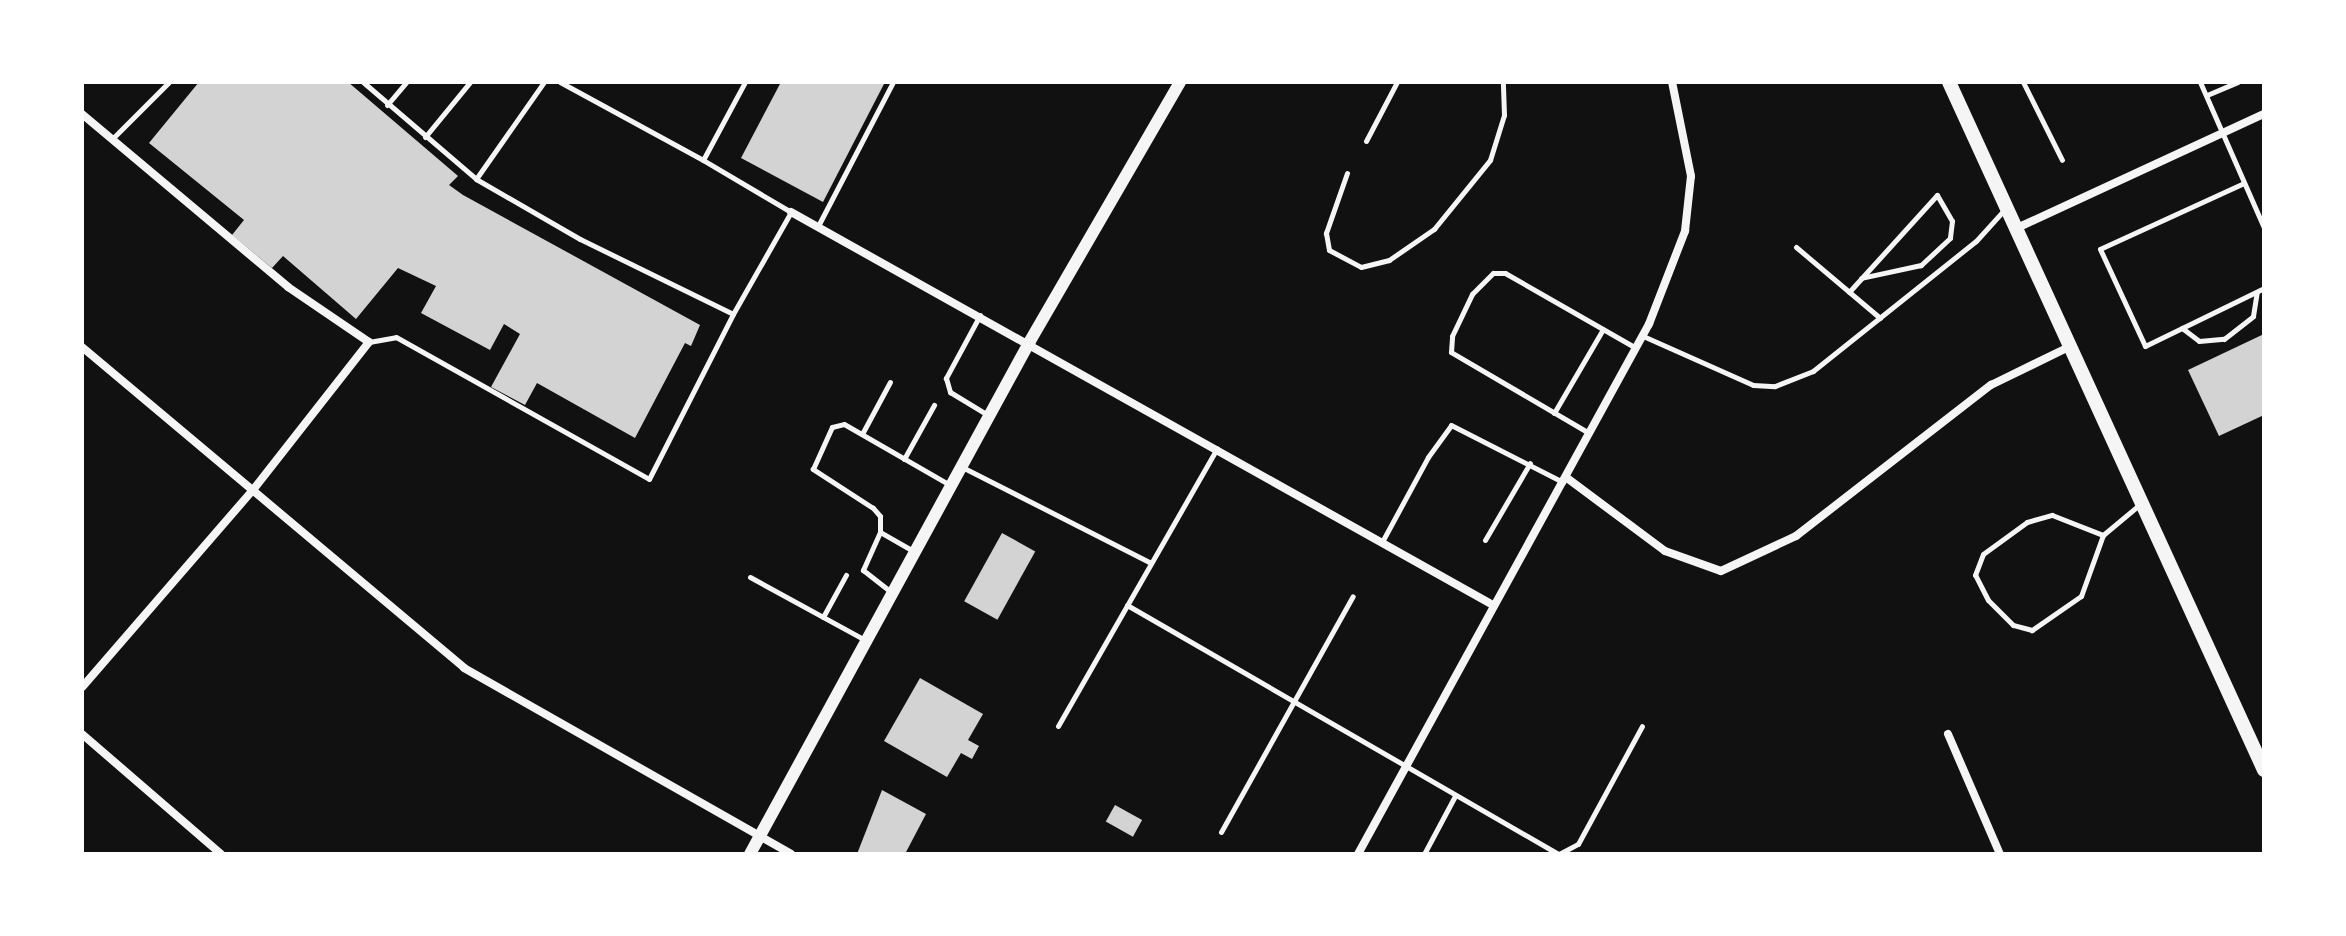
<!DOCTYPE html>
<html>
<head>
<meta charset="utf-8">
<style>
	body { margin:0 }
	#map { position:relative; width:2346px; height:936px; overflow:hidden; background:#111; font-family:"Work Sans",sans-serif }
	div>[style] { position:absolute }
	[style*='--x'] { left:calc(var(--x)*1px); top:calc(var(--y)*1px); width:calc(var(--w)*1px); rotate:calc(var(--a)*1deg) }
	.building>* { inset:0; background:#d3d3d3; transform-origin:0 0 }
	.service>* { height:5px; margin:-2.5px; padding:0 2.5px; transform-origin:2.5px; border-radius:2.5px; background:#f5f5f5 }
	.minor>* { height:8px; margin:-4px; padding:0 4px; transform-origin:4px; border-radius:4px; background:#f5f5f5 }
	.tertiary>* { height:12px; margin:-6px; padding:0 6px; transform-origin:6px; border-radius:6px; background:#f5f5f5 }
	.secondary>* { height:14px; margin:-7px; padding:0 7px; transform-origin:7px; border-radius:7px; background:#f5f5f5 }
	span { translate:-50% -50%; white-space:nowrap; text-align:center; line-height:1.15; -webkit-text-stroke:8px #fff; paint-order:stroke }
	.frame { position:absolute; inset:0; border:84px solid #fff; pointer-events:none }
</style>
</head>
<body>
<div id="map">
	<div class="building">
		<i style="clip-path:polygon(199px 82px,348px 82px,458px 176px,449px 185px,463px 195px,700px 325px,691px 346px,685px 343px,635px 438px,537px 383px,525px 405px,491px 387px,520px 334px,504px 324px,490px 350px,421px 313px,436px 286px,398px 268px,356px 319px,283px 256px,272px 268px,232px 235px,244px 220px,149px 143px)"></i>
		<i style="clip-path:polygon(781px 82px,885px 82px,823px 202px,741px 158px)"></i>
		<i style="clip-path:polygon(2264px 334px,2264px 415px,2219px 436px,2188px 370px)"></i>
		<i style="left:1002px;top:533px;width:38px;height:78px;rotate:29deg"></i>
		<i style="clip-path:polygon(920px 678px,983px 714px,968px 740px,979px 746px,972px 759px,961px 753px,947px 777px,884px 741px)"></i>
		<i style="clip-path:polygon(882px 790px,926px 814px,905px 854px,857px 854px)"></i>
		<i style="left:1115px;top:805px;width:31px;height:19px;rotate:29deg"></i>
	</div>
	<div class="service">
		<i style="--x:363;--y:82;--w:149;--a:40.6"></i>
		<i style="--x:476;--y:179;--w:120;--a:30"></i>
		<i style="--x:580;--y:239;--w:170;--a:26.1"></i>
		<i style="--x:733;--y:314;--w:117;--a:-60.4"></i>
		<i style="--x:791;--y:212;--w:102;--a:-149.4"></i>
		<i style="--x:703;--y:160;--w:89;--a:-61.7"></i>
		<i style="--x:560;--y:82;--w:163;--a:28.6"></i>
		<i style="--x:2023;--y:82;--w:87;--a:63.4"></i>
		<i style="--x:2200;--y:82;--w:159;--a:66.3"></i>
		<i style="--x:2207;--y:95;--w:33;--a:-23"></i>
		<i style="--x:387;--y:105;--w:30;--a:-50"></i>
		<i style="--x:425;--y:137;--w:71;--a:-50.7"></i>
		<i style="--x:113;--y:138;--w:79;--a:-45"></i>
		<i style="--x:1366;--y:141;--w:67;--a:-62.3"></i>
		<i style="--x:1347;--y:173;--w:64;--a:109.3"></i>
		<i style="--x:1326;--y:233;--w:17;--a:80"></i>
		<i style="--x:1329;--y:250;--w:36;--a:28"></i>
		<i style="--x:1361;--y:267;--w:29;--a:-14"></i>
		<i style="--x:1389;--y:260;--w:55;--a:-34.6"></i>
		<i style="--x:1434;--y:229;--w:89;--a:-50.9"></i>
		<i style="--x:1490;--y:160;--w:47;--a:-72.7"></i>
		<i style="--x:1504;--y:115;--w:33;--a:-92"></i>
		<i style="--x:476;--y:179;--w:118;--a:-55"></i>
		<i style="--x:2244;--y:183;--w:158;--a:155.4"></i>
		<i style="--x:2100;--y:249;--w:107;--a:65.1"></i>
		<i style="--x:2145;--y:346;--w:132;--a:-26"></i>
		<i style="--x:818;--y:226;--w:162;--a:-62.5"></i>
		<i style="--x:1796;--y:247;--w:110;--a:40.2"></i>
		<i style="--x:1849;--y:292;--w:131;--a:-47.8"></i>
		<i style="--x:1937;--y:195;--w:30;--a:60"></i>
		<i style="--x:1952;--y:221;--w:17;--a:97"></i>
		<i style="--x:1950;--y:238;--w:40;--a:137"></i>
		<i style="--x:1921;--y:265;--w:61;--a:167.8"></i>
		<i style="--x:980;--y:315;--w:72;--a:118.4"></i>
		<i style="--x:946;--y:378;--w:15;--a:74"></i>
		<i style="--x:950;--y:392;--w:44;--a:31.2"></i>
		<i style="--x:2182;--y:328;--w:21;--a:37"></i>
		<i style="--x:2199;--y:341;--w:25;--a:-5"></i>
		<i style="--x:2224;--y:339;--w:37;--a:-38"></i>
		<i style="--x:2253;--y:316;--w:24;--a:-81"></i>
		<i style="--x:1643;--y:336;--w:120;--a:24"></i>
		<i style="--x:1753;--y:385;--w:22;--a:3"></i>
		<i style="--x:1775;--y:386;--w:41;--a:-21.5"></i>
		<i style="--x:1813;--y:371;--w:208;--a:-38.6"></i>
		<i style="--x:1976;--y:241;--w:42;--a:-47.9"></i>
		<i style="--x:369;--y:342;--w:27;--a:-10"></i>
		<i style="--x:396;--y:337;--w:290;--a:29.3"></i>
		<i style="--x:649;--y:479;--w:185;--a:-63"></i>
		<i style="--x:1554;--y:413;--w:97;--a:-59.7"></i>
		<i style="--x:1589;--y:433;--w:160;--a:-149.6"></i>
		<i style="--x:1451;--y:352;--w:16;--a:-86"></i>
		<i style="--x:1452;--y:336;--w:47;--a:-64.5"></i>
		<i style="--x:1472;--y:294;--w:30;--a:-45"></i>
		<i style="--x:1493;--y:273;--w:12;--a:0"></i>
		<i style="--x:1505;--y:273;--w:151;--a:29.8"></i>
		<i style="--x:862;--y:434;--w:59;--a:-61.7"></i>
		<i style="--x:904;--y:459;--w:62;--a:-60.9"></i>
		<i style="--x:962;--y:467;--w:212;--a:26.9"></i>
		<i style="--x:880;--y:532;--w:42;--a:114.1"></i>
		<i style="--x:863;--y:570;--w:36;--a:38"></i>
		<i style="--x:2103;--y:535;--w:65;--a:109.8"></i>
		<i style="--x:2081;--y:596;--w:60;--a:145.2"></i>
		<i style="--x:2032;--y:630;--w:20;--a:-165"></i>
		<i style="--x:2013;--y:625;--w:35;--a:-135"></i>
		<i style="--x:1988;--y:600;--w:28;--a:-117"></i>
		<i style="--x:1975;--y:575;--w:22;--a:-69"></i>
		<i style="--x:1983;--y:554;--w:54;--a:-36"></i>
		<i style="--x:2027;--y:522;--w:26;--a:-16"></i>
		<i style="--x:2052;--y:515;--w:55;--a:21.4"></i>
		<i style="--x:2103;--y:535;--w:47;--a:-39.8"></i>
		<i style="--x:1383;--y:540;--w:94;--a:-61.5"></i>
		<i style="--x:1428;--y:457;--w:39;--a:-54"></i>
		<i style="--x:1451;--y:425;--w:126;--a:27"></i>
		<i style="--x:1485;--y:540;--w:89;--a:-59.7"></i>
		<i style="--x:915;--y:552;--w:40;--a:-150.3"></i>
		<i style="--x:880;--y:532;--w:16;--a:-90"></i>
		<i style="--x:880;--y:516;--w:11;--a:-131"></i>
		<i style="--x:873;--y:508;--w:72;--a:-147"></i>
		<i style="--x:813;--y:469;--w:46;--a:-65.7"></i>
		<i style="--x:832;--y:427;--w:12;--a:-14"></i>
		<i style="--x:844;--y:424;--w:122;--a:29.9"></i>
		<i style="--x:750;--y:577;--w:131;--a:28.7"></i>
		<i style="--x:1127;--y:605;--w:499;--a:30"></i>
		<i style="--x:823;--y:617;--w:48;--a:-61.3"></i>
		<i style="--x:1058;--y:726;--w:320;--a:-60.2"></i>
		<i style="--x:1221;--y:832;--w:270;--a:-60.8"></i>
		<i style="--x:1424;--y:854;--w:66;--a:-61.9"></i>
		<i style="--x:1559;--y:854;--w:21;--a:-28"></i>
		<i style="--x:1578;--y:844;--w:134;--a:-61.5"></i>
	</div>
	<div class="minor">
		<i style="--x:82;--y:114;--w:269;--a:40"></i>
		<i style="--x:288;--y:287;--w:98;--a:34.2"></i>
		<i style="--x:369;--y:342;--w:189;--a:128.1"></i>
		<i style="--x:252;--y:491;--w:259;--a:130.9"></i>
		<i style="--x:791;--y:212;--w:805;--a:29.24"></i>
		<i style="--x:2017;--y:228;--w:272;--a:-24.8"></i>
		<i style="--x:82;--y:347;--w:499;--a:40"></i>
		<i style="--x:464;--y:668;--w:376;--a:29.6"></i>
		<i style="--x:1567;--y:478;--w:122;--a:36.7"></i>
		<i style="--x:1665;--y:551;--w:59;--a:19.7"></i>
		<i style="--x:1721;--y:571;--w:83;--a:-25"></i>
		<i style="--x:1796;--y:536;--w:247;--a:-37.8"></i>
		<i style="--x:1991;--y:385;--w:89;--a:-26"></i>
		<i style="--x:82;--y:734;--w:184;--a:40.8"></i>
		<i style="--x:1948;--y:734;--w:131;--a:66.6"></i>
		<i style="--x:1358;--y:854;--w:605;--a:-61.23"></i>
		<i style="--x:1649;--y:324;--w:100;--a:-68.8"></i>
		<i style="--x:1685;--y:231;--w:55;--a:-83.8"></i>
		<i style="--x:1691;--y:176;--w:96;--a:-101.4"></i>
	</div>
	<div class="tertiary">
		<i style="--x:750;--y:854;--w:584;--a:-61.37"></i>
		<i style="--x:1030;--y:341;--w:299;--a:-59.9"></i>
	</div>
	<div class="secondary">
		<i style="--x:1949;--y:82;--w:757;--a:65.4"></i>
	</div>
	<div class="frame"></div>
</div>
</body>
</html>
